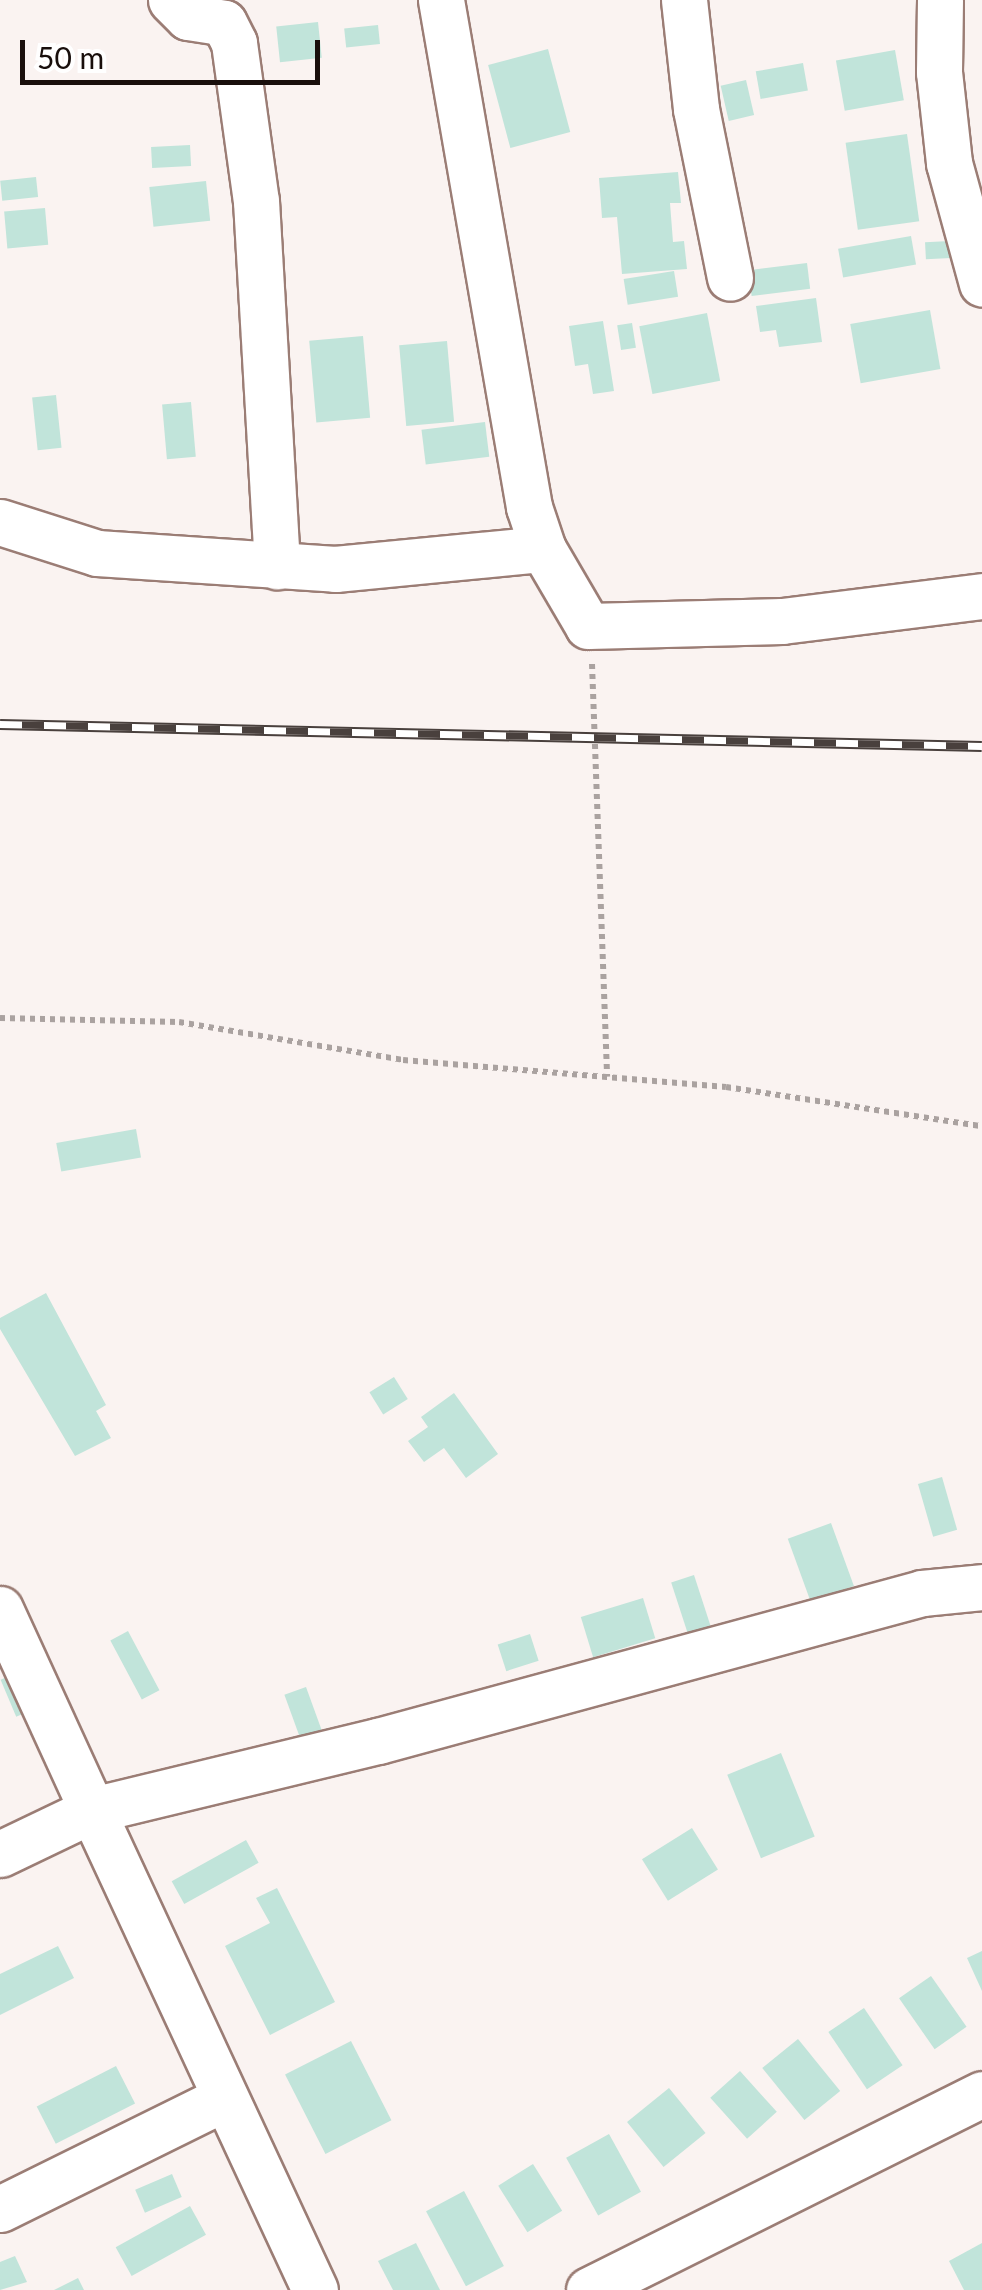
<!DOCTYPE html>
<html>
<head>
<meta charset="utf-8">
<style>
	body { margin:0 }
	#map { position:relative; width:982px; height:2290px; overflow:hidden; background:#faf3f1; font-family:Lato,sans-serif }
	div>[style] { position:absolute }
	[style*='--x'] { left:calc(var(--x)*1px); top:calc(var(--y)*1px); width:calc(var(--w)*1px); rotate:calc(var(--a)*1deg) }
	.building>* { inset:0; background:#c1e4da; transform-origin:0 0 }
	.path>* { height:6px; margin-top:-3px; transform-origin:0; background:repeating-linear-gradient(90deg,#aaa2a0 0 5px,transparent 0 10px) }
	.roads { filter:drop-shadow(2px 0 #9b7d75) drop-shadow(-2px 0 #9b7d75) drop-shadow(0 2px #9b7d75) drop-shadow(0 -2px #9b7d75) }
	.minor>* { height:45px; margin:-22.5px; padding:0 22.5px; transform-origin:22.5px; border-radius:22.5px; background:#fff }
	.rail>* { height:11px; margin-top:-5.5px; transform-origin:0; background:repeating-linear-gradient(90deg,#fff 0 22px,#49403d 0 44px); box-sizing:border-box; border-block:2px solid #49403d }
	span { translate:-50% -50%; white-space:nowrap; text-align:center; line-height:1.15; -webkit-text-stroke:8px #fff; paint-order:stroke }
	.scale { position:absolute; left:20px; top:40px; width:300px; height:45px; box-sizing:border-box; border:5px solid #190f0c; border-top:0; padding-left:12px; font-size:30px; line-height:35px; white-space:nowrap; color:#190f0c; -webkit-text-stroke:8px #fff; paint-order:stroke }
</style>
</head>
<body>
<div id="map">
	<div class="building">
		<i style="left:318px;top:22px;width:36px;height:42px;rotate:84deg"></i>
		<i style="left:378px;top:25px;width:19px;height:34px;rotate:84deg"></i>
		<i style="left:548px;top:49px;width:86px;height:62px;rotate:75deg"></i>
		<i style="left:895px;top:50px;width:51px;height:60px;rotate:80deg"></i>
		<i style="left:803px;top:63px;width:28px;height:48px;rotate:80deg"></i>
		<i style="left:746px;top:80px;width:36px;height:26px;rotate:77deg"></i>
		<i style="left:907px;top:134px;width:88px;height:62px;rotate:82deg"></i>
		<i style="left:190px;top:145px;width:21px;height:39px;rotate:87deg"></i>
		<i style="clip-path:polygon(678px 172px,681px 203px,670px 203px,673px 242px,684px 241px,687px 269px,622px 274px,617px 217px,602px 218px,599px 178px)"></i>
		<i style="left:36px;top:177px;width:20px;height:36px;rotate:84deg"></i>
		<i style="left:206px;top:181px;width:40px;height:57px;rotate:84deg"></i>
		<i style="left:45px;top:208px;width:37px;height:41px;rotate:85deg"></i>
		<i style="left:911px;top:236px;width:29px;height:74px;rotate:80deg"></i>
		<i style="left:950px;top:241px;width:17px;height:25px;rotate:87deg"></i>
		<i style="left:807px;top:263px;width:26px;height:59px;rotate:83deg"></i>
		<i style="left:674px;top:271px;width:26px;height:51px;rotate:81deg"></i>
		<i style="clip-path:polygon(816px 298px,822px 342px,779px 347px,776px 330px,760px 332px,756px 306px)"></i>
		<i style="left:930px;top:310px;width:60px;height:81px;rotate:80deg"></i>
		<i style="left:707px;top:313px;width:69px;height:69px;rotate:79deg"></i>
		<i style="clip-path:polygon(603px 321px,614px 391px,593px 394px,588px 364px,575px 366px,569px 326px)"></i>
		<i style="left:632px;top:323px;width:25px;height:15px;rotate:81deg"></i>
		<i style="left:363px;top:336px;width:82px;height:54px;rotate:85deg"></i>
		<i style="left:447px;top:341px;width:81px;height:48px;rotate:85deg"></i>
		<i style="left:56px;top:395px;width:53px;height:24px;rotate:84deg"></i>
		<i style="left:191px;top:402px;width:55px;height:29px;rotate:85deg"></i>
		<i style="left:485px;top:422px;width:35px;height:64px;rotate:83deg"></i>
		<i style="left:136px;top:1129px;width:29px;height:81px;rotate:80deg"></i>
		<i style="clip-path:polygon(46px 1293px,106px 1405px,96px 1411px,111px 1438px,75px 1456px,0 1329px,0 1318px)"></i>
		<i style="left:394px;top:1377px;width:26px;height:29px;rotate:58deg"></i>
		<i style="clip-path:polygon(454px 1393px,498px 1454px,466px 1478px,444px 1448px,424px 1462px,408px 1441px,428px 1427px,421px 1417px)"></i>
		<i style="left:942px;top:1477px;width:55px;height:25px;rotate:74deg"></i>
		<i style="left:831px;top:1523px;width:67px;height:46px;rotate:70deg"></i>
		<i style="left:694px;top:1575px;width:59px;height:24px;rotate:72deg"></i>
		<i style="left:643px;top:1598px;width:42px;height:65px;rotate:73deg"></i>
		<i style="left:128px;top:1631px;width:67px;height:20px;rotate:62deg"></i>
		<i style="left:530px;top:1634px;width:28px;height:34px;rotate:72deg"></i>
		<i style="left:19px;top:1672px;width:40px;height:20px;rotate:67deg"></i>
		<i style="left:306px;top:1687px;width:51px;height:23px;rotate:70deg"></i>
		<i style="left:781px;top:1753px;width:90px;height:58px;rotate:68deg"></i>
		<i style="left:692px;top:1828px;width:49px;height:59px;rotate:58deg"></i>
		<i style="left:246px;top:1840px;width:26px;height:85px;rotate:61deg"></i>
		<i style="clip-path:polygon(277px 1888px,335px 2002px,270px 2035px,225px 1946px,270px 1923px,256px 1898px)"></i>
		<i style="clip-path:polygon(58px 1946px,74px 1978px,0 2015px,0 1974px)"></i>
		<i style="clip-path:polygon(982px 1951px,982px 1991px,967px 1958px)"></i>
		<i style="left:931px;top:1976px;width:62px;height:39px;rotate:55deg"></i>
		<i style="left:864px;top:2008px;width:69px;height:43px;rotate:56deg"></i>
		<i style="left:798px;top:2039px;width:67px;height:46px;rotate:51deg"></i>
		<i style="left:351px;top:2041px;width:89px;height:74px;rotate:63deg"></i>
		<i style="left:116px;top:2066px;width:42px;height:89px;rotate:63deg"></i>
		<i style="left:740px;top:2071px;width:55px;height:40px;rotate:48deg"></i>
		<i style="left:669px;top:2088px;width:58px;height:54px;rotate:51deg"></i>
		<i style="left:609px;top:2134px;width:66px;height:49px;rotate:61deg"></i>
		<i style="left:533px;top:2164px;width:55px;height:41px;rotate:58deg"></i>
		<i style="left:172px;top:2174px;width:25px;height:40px;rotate:67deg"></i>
		<i style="left:464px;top:2191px;width:85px;height:43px;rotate:62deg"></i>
		<i style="left:190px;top:2206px;width:33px;height:85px;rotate:61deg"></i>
		<i style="clip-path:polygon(416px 2243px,440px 2290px,393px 2290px,378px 2261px)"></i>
		<i style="clip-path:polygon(982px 2243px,982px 2290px,964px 2290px,949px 2261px)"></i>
		<i style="clip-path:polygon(15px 2256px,27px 2282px,0 2290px,0 2262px)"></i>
		<i style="clip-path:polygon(78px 2278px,84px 2290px,54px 2290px)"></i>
	</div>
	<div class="path">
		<i style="--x:592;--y:664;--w:413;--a:87.9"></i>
		<i style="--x:0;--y:1018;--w:179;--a:1.3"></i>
		<i style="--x:179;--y:1022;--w:227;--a:9.6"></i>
		<i style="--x:403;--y:1060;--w:324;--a:4.8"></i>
		<i style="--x:726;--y:1087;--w:259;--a:8.7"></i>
	</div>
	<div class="roads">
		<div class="minor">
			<i style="--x:171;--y:0;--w:24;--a:45"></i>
			<i style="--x:188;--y:17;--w:36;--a:9"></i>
			<i style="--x:224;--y:23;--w:22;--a:63"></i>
			<i style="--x:234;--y:43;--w:160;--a:82.1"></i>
			<i style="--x:256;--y:201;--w:366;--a:86.7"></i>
			<i style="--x:441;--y:0;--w:515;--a:80.15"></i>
			<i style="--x:529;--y:507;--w:44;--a:71.6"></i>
			<i style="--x:543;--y:549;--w:89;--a:59.7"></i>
			<i style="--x:588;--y:626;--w:194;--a:-1.5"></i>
			<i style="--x:782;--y:621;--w:202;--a:-7.1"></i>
			<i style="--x:684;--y:0;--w:110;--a:83.7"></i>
			<i style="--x:696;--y:109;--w:172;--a:78.6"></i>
			<i style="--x:940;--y:0;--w:72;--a:90.8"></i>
			<i style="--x:939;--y:72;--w:92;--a:83.7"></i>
			<i style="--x:949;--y:163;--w:125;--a:74.7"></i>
			<i style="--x:0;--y:522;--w:102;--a:17.7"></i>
			<i style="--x:97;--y:553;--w:239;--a:3.8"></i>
			<i style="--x:335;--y:569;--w:209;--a:-5.5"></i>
			<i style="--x:0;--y:1609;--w:221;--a:65.4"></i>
			<i style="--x:92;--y:1810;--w:294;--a:-13.6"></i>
			<i style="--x:378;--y:1741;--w:564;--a:-15.22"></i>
			<i style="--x:922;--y:1593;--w:60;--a:-5.7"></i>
			<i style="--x:0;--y:1854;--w:102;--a:-25.6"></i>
			<i style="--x:92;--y:1810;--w:529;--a:65.08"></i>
			<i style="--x:0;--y:2209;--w:249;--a:-26.3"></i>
			<i style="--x:589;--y:2290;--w:439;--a:-26.5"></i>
		</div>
	</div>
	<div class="rail">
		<i style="--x:0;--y:724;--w:982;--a:1.28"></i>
	</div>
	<div class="scale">50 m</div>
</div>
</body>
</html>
